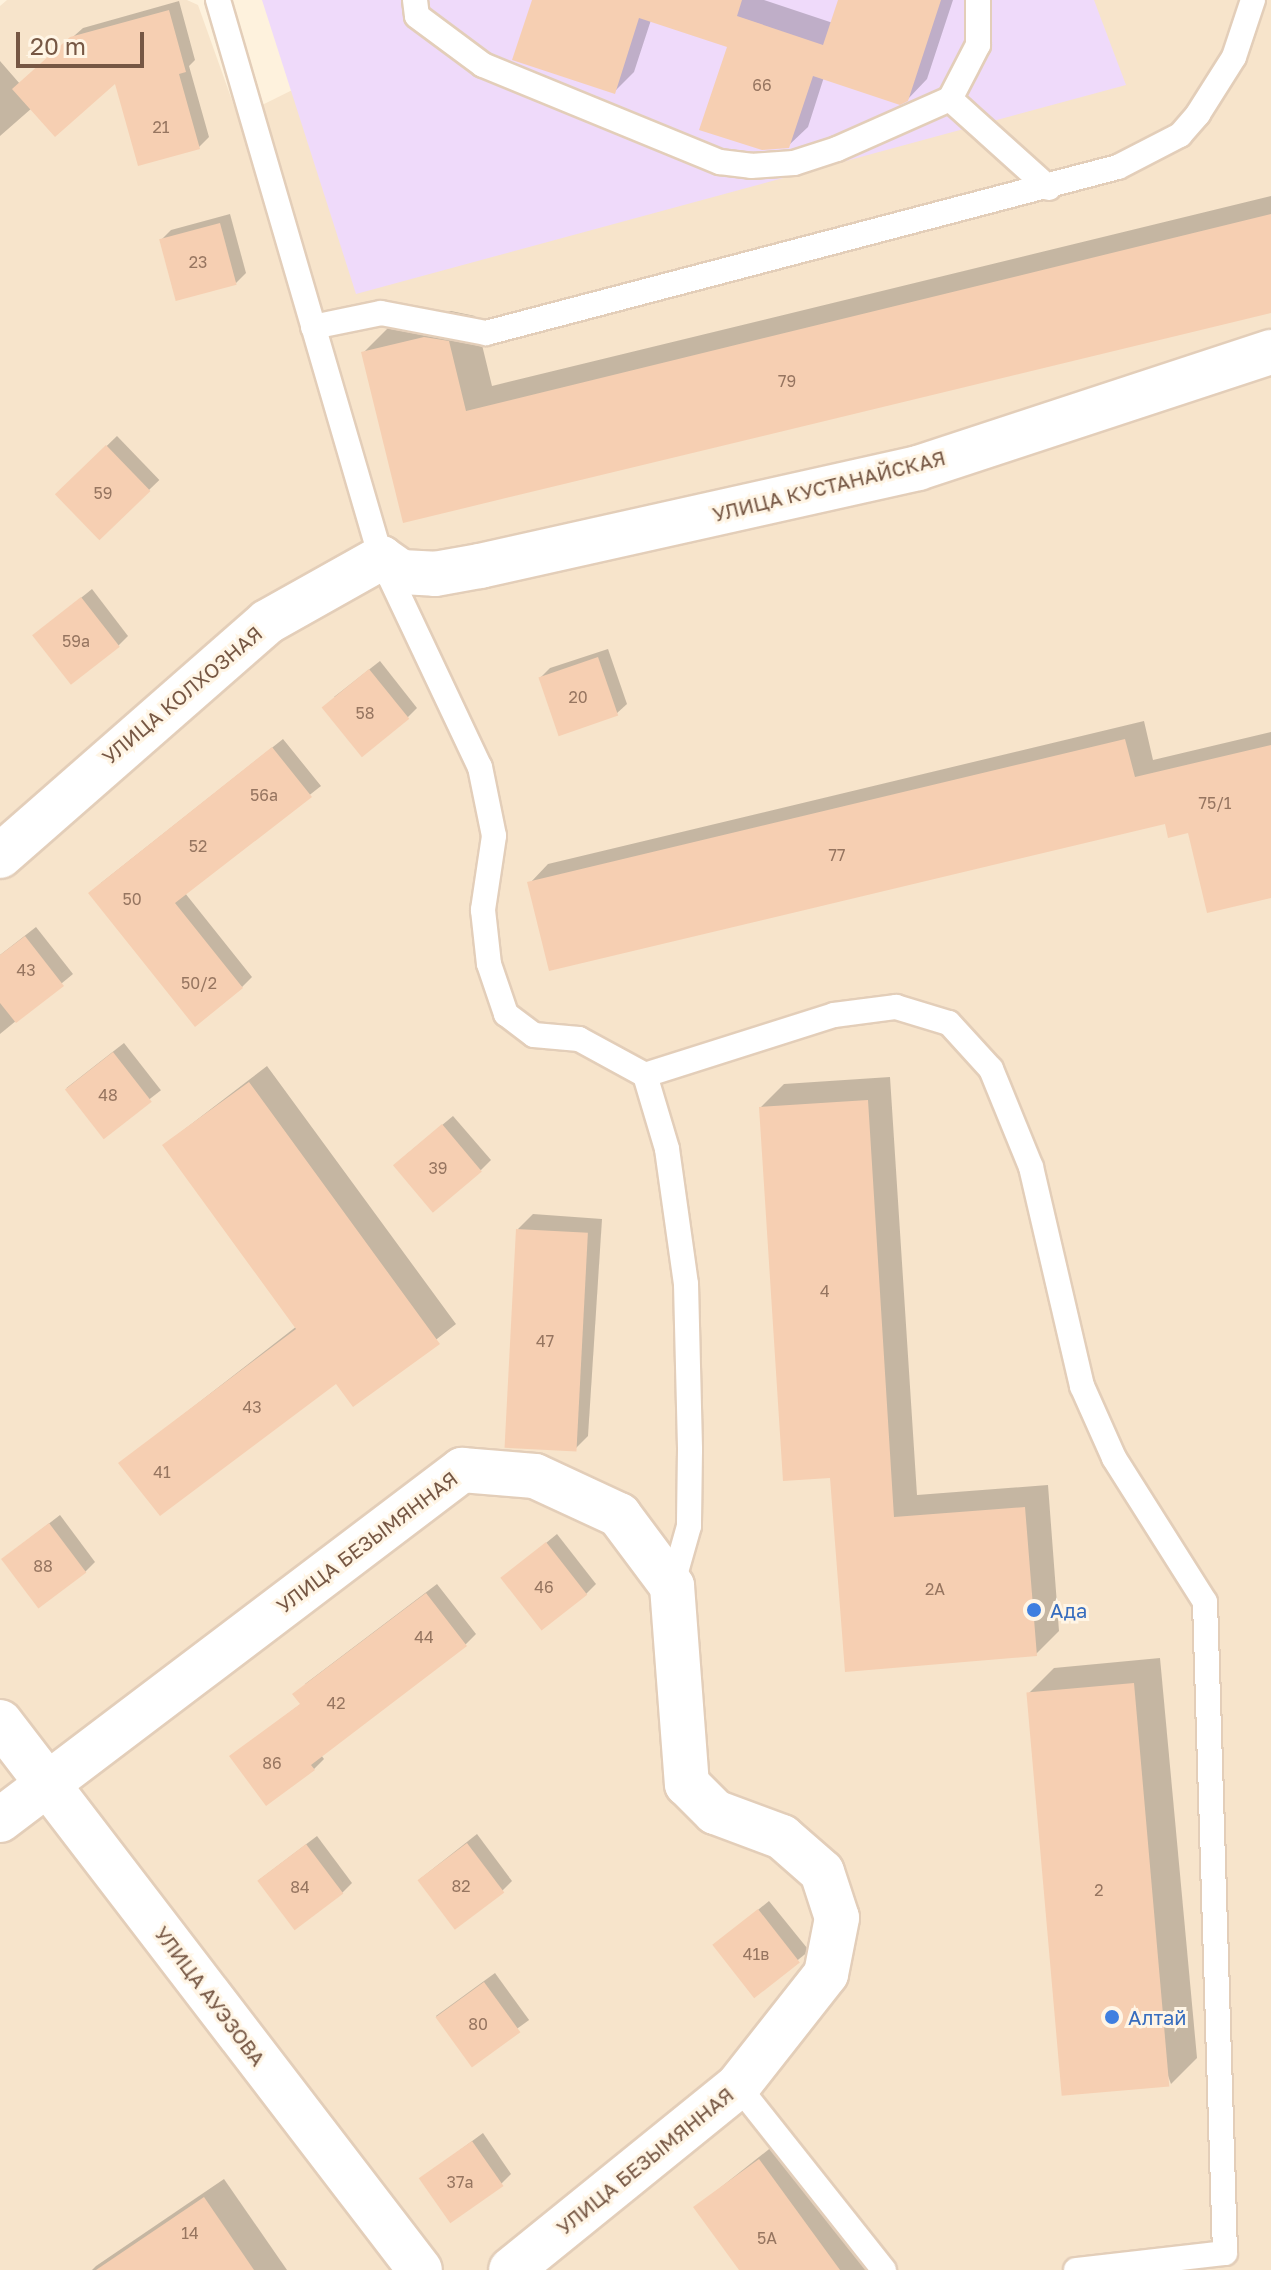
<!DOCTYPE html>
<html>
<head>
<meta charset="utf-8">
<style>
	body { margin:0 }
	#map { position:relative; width:1271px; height:2270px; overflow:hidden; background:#fef2dd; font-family:"Golos Text",sans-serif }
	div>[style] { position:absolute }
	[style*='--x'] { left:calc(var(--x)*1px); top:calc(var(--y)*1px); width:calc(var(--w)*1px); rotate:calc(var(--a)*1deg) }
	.residential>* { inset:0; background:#f7e4cb }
	.education>* { inset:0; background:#efdafa }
	.shadow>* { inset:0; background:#0003; transform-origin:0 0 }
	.building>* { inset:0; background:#f6cfb2; transform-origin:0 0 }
	.roads { filter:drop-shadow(2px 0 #e3ceb9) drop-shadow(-2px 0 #e3ceb9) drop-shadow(0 2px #e3ceb9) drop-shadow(0 -2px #e3ceb9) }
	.lane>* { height:24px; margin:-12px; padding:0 12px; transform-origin:12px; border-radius:12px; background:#fff }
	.street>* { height:44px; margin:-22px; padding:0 22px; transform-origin:22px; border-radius:22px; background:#fff }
	.dots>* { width:22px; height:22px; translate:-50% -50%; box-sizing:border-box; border:4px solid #fff5e5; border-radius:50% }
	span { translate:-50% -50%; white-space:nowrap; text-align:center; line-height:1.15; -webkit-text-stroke:6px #fff5e5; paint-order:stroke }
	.number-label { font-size:16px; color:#967560 }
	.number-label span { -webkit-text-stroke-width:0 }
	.street-label { font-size:20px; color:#765744 }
	.shop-label { font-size:20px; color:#366cbe }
	.left { translate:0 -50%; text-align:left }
	.scale { position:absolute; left:16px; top:32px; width:128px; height:36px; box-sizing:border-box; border:4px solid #765744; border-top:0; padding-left:10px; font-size:24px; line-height:28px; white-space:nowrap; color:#765744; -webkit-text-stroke:6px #fff5e5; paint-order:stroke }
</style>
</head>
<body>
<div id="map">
	<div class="residential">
		<i style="clip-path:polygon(7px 0,187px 0,198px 5px,238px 117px,474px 0,1271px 0,1271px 2270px,0 2270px,0 6px)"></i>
	</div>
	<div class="education">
		<i style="clip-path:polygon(262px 0,1094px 0,1126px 85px,356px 294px)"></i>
	</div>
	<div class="shadow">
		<i style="clip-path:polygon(534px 0,764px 0,833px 23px,840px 0,953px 0,927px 79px,907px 100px,824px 77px,808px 127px,788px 146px,729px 46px,651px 20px,634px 72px,614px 92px)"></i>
		<i style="clip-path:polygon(179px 1px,195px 60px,189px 66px,209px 137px,199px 147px,116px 80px,32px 108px,0 136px,0 61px,20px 84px,83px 28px)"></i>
		<i style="clip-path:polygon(1271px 196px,1271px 310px,405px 521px,363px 353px,389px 327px,451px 311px,475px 316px,492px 386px)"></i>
		<i style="clip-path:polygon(230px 214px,246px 273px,236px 283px,161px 240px,171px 230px)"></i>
		<i style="left:117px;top:436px;width:61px;height:83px;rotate:46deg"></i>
		<i style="clip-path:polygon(92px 589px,128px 636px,118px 646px,35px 635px)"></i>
		<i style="clip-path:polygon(608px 649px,627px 704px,616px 714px,540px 678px,550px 668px)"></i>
		<i style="clip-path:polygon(380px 661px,417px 708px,407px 718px,334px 697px)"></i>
		<i style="clip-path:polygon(1144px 721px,1153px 760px,1271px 732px,1271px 896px,1189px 830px,1166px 821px,530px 883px,548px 864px)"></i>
		<i style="clip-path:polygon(283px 739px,321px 786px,185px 893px,252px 977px,242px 987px,101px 883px)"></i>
		<i style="clip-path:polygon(36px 927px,73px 974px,0 1034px,0 955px)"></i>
		<i style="left:124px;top:1043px;width:60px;height:73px;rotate:52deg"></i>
		<i style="clip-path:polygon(267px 1066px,456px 1324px,354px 1404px,337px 1381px,121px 1463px,297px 1326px,164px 1145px)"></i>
		<i style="clip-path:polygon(890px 1077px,917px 1495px,1048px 1485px,1059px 1631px,1036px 1654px,832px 1476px,761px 1107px,784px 1084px)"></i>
		<i style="clip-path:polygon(453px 1116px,491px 1160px,481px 1170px,406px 1155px)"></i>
		<i style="clip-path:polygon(533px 1214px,602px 1219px,588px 1436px,573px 1451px,518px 1229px)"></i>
		<i style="clip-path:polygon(60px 1515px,95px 1562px,85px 1572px,3px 1559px)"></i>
		<i style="clip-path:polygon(557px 1534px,596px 1584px,586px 1594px,503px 1578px)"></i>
		<i style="clip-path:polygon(437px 1584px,476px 1634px,466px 1644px,321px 1755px,324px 1759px,314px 1769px,232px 1756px,302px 1703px,305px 1684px)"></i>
		<i style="clip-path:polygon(1160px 1658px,1197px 2058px,1171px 2084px,1028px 1694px,1054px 1668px)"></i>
		<i style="clip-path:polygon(477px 1834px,512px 1881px,502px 1891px,420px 1879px)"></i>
		<i style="clip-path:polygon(317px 1836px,352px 1883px,342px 1893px,259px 1880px)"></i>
		<i style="left:769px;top:1901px;width:64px;height:70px;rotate:51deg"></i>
		<i style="left:495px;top:1973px;width:58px;height:73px;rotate:54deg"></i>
		<i style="clip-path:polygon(483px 2133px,511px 2174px,501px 2184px,421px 2179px)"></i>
		<i style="clip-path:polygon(778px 2142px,872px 2270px,742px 2270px,696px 2207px)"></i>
		<i style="clip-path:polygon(224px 2179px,287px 2270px,92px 2270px,96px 2266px)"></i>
	</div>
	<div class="building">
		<i style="clip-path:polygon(532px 0,742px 0,737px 16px,823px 45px,838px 0,941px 0,908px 101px,900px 105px,813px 76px,789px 148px,762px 150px,699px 130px,727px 47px,639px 18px,615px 94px,512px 60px)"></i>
		<i style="clip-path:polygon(169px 10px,186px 72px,179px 74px,200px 149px,138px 166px,115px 84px,55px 137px,12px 89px,70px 37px)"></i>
		<i style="clip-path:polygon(1271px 214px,1271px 313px,403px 523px,361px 352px,424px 337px,449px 341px,466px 411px)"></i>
		<i style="left:220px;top:223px;width:64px;height:63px;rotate:75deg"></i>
		<i style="left:106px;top:445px;width:64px;height:71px;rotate:46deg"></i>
		<i style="left:81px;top:597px;width:63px;height:62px;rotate:52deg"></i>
		<i style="left:598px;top:657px;width:62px;height:63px;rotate:71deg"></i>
		<i style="left:369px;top:669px;width:64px;height:61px;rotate:51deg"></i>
		<i style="clip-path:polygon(1125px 739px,1135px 777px,1271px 745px,1271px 898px,1207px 913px,1188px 833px,1168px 838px,1165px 824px,549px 971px,527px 882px)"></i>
		<i style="clip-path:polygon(272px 747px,312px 797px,175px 903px,243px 988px,195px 1027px,88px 893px)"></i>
		<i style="clip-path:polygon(25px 936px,64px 986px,16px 1023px,0 1003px,0 955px)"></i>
		<i style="left:113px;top:1052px;width:63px;height:61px;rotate:52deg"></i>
		<i style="clip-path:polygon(249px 1082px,440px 1344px,353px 1407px,336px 1384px,160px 1516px,118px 1463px,296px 1329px,162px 1145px)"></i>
		<i style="clip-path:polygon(868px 1100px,894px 1517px,1025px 1507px,1037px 1656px,845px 1672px,830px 1478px,783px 1481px,759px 1107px)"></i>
		<i style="left:442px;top:1124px;width:62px;height:64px;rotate:50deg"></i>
		<i style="left:516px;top:1229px;width:72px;height:219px;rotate:3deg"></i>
		<i style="left:49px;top:1523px;width:62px;height:60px;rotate:53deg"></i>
		<i style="left:546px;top:1542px;width:67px;height:58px;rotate:52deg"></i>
		<i style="clip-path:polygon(426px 1593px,467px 1646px,311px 1765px,315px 1770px,266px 1806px,229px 1756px,300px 1704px,292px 1694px)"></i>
		<i style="left:1134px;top:1683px;width:405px;height:108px;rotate:85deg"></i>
		<i style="left:467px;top:1843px;width:62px;height:62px;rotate:53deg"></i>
		<i style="left:306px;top:1844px;width:62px;height:61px;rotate:53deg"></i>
		<i style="left:758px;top:1909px;width:68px;height:58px;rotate:52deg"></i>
		<i style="left:484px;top:1982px;width:62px;height:60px;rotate:54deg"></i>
		<i style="left:472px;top:2141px;width:55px;height:65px;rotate:55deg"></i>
		<i style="clip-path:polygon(759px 2159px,840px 2270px,739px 2270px,693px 2207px)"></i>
		<i style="clip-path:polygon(204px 2197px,254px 2270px,96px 2270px)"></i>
	</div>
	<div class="roads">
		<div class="lane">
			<i style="--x:218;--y:0;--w:581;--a:73.72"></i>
			<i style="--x:381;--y:558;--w:231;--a:64.7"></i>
			<i style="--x:480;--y:767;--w:70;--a:78.5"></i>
			<i style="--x:494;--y:836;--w:75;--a:98.5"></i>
			<i style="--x:483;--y:910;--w:54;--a:83.7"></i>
			<i style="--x:489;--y:964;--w:53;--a:71.2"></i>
			<i style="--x:506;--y:1014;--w:35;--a:37"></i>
			<i style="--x:534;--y:1035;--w:45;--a:5.1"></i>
			<i style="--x:579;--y:1039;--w:75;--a:28.6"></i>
			<i style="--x:645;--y:1075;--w:77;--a:73.4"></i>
			<i style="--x:667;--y:1149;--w:136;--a:82"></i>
			<i style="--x:686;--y:1284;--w:166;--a:88.6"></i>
			<i style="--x:690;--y:1450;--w:76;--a:90.8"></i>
			<i style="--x:689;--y:1526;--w:62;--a:105.8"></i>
			<i style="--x:415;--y:0;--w:16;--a:83"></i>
			<i style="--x:417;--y:16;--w:82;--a:36.6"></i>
			<i style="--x:483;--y:65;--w:256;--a:22.3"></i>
			<i style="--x:720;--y:162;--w:31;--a:7"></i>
			<i style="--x:751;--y:166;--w:43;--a:-4"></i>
			<i style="--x:794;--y:163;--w:45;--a:-18"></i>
			<i style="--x:837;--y:149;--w:124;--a:-23.9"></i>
			<i style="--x:950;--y:99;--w:61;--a:-62.6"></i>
			<i style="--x:978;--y:45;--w:45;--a:-90"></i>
			<i style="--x:950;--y:99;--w:133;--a:42"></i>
			<i style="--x:313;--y:327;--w:69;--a:-11.6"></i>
			<i style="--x:381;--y:313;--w:107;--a:10.8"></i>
			<i style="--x:486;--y:333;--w:653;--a:-14.72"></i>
			<i style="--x:1118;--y:167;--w:70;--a:-27.3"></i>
			<i style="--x:1180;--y:135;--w:28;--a:-49"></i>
			<i style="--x:1198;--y:114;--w:67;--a:-57.7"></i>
			<i style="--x:1234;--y:57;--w:60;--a:-71.6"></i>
			<i style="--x:645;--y:1075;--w:198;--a:-17.6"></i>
			<i style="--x:834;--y:1015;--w:63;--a:-7.4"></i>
			<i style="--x:896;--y:1007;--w:55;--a:16.8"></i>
			<i style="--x:949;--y:1023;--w:62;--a:47.6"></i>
			<i style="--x:991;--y:1069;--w:106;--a:67.8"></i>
			<i style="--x:1031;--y:1167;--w:225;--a:76.9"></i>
			<i style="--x:1082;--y:1386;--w:79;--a:66"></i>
			<i style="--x:1114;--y:1458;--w:170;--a:57.7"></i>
			<i style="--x:1205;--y:1602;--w:651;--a:88.24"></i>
			<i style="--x:1225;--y:2253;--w:150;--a:173.5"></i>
			<i style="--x:738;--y:2086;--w:235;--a:51.6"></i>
		</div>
		<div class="street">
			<i style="--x:0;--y:856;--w:355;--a:-41.2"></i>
			<i style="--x:267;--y:622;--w:131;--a:-29.3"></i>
			<i style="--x:381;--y:558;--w:24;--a:35"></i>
			<i style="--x:401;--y:572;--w:34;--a:3"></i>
			<i style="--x:435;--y:574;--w:46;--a:-10.1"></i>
			<i style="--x:480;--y:566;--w:449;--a:-12.6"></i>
			<i style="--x:918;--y:468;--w:372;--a:-18.2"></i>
			<i style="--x:0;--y:1722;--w:690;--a:52.53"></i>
			<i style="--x:0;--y:1820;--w:580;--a:-37.15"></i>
			<i style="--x:462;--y:1470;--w:73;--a:4.7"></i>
			<i style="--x:535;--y:1476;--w:93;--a:24.9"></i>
			<i style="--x:619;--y:1515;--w:89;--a:53.3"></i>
			<i style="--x:672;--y:1586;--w:199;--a:85.7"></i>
			<i style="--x:687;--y:1784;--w:40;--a:45"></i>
			<i style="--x:715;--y:1812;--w:72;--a:20.5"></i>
			<i style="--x:782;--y:1837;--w:53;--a:41.2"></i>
			<i style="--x:822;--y:1872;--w:48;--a:71.9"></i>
			<i style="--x:837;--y:1918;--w:57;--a:101.1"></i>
			<i style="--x:826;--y:1974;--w:142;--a:128.2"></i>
			<i style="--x:738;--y:2086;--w:292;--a:141"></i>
		</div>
	</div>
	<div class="dots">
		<i style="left:1034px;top:1610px;background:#3f7fe0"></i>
		<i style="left:1112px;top:2017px;background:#3f7fe0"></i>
	</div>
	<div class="number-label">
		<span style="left:762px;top:85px">66</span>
		<span style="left:161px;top:127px">21</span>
		<span style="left:198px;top:262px">23</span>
		<span style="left:787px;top:381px">79</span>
		<span style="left:103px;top:493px">59</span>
		<span style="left:76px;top:641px">59а</span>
		<span style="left:578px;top:697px">20</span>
		<span style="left:365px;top:713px">58</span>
		<span style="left:264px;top:795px">56а</span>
		<span style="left:1215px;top:803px">75/1</span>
		<span style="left:198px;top:846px">52</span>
		<span style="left:837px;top:855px">77</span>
		<span style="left:132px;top:899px">50</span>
		<span style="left:26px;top:970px">43</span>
		<span style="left:199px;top:983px">50/2</span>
		<span style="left:108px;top:1095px">48</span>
		<span style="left:438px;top:1168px">39</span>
		<span style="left:825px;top:1291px">4</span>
		<span style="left:545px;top:1341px">47</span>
		<span style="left:252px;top:1407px">43</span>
		<span style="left:162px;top:1472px">41</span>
		<span style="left:43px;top:1566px">88</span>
		<span style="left:544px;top:1587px">46</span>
		<span style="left:935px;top:1589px">2А</span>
		<span style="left:424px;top:1637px">44</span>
		<span style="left:336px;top:1703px">42</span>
		<span style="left:272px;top:1763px">86</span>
		<span style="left:461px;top:1886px">82</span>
		<span style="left:300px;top:1887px">84</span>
		<span style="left:1099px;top:1890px">2</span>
		<span style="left:756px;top:1954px">41в</span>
		<span style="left:478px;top:2024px">80</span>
		<span style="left:460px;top:2182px">37а</span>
		<span style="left:190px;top:2233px">14</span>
		<span style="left:767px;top:2238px">5А</span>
	</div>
	<div class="street-label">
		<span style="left:829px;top:486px;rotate:-14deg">УЛИЦА КУСТАНАЙСКАЯ</span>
		<span style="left:182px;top:695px;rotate:-40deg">УЛИЦА КОЛХОЗНАЯ</span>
		<span style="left:367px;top:1542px;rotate:-37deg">УЛИЦА БЕЗЫМЯННАЯ</span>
		<span style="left:210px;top:1996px;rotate:53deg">УЛИЦА АУЭЗОВА</span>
		<span style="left:645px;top:2161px;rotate:-39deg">УЛИЦА БЕЗЫМЯННАЯ</span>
	</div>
	<div class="shop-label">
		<span class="left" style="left:1050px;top:1610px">Ада</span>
		<span class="left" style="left:1128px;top:2017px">Алтай</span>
	</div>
	<div class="scale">20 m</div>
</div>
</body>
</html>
